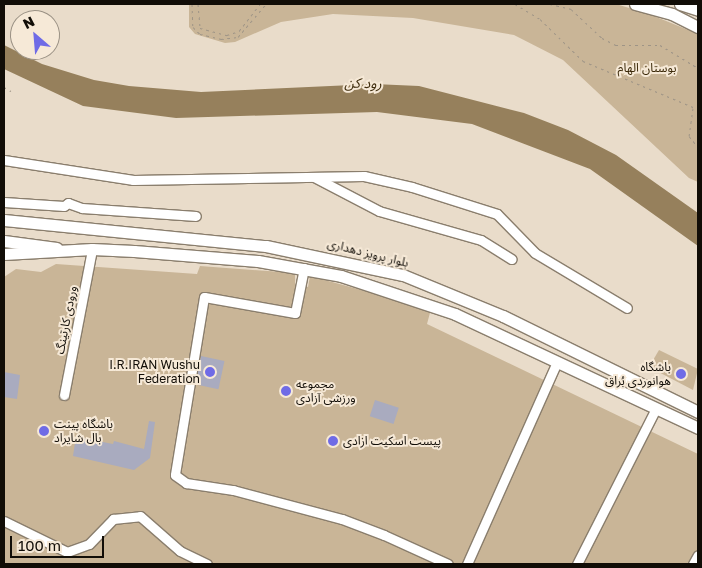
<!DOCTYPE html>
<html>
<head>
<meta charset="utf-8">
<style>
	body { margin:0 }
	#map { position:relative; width:702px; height:568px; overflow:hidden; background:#e9dcca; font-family:"Golos Text","Noto Sans Arabic",sans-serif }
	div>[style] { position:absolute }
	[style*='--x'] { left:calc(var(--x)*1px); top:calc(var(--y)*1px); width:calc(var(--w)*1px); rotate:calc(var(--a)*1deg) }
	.green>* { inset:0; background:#c9b597 }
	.water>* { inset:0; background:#96805c }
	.building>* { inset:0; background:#a9abbf; transform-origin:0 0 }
	.path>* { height:1px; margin-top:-0.5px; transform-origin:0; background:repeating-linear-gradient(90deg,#9e9486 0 2.5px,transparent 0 6.5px) }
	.roads { filter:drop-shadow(1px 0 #8a7e6d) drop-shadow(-1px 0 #8a7e6d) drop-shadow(0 1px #8a7e6d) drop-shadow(0 -1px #8a7e6d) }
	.minor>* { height:9px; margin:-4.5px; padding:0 4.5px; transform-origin:4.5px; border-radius:4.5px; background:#fff }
	.major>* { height:11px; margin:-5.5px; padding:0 5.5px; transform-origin:5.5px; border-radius:5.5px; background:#fff }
	.dots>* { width:14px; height:14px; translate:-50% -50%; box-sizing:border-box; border:2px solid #f6e9d7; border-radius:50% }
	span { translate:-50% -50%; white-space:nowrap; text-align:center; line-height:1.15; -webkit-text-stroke:4px #f6e9d7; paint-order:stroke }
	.park-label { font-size:12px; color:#3a2808 }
	.street-label { font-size:12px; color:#110d07 }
	.poi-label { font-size:12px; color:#110d07 }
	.right { translate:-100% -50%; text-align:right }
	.left { translate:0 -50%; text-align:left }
	.water-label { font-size:14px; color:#402e0f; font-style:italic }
	.frame { position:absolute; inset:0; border:5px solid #110d07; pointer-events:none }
	.north { position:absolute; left:10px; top:10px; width:50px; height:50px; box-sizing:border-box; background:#f6e9d7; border:1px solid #9a9184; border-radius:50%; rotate:333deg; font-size:14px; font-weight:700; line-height:20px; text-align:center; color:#110d07 }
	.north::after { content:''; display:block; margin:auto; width:18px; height:22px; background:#6f6be6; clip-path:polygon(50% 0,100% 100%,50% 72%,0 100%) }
	.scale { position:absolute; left:10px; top:536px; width:94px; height:22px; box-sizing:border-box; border:2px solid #110d07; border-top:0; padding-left:6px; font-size:15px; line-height:18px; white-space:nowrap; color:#110d07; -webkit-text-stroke:4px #f6e9d7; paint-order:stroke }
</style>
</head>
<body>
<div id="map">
	<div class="green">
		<i style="clip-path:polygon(189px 4px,616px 4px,649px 14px,698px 34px,698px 182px,689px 178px,563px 60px,514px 35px,413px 18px,333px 14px,281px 22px,235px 42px,225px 43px,195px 34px,189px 27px)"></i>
		<i style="clip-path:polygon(56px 264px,197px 274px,200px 266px,295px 273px,295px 285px,308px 287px,310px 276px,431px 309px,427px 324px,698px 454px,698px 564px,4px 564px,4px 277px,16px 269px,41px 272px)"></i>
		<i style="clip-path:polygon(659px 350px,698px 369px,693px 390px,649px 367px)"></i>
	</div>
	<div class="water">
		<i style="clip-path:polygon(4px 45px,42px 64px,94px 80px,129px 86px,201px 92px,374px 84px,419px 86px,524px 113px,568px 130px,616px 155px,698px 213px,698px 246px,590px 169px,472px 124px,377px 112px,176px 118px,83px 106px,4px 69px)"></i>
	</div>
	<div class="building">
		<i style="left:201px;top:356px;width:24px;height:29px;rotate:12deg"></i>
		<i style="clip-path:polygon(4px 372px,20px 375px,17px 399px,4px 397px)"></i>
		<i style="left:375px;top:400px;width:25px;height:17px;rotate:18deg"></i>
		<i style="clip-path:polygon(149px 421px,155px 422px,150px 458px,134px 470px,73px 456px,75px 443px,82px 438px,113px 444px,114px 441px,144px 449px)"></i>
	</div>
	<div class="path">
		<i style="--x:192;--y:4;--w:23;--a:88"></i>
		<i style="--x:193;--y:27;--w:10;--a:45"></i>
		<i style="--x:200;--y:34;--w:22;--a:13"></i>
		<i style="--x:221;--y:39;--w:17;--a:-7"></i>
		<i style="--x:238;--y:37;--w:43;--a:-49.7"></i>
		<i style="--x:198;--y:4;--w:24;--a:85"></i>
		<i style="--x:200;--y:28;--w:28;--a:15"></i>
		<i style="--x:227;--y:35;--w:13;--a:-18"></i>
		<i style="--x:239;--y:31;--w:34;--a:-52"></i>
		<i style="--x:515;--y:4;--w:29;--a:31"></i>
		<i style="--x:540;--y:19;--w:60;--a:44.3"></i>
		<i style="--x:583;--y:61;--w:125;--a:22.7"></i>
		<i style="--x:550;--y:4;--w:22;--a:13"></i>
		<i style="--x:571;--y:9;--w:42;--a:43.1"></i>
		<i style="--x:602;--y:38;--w:16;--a:27"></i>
		<i style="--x:616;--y:45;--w:44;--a:0"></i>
		<i style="--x:660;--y:45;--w:44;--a:31.2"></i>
		<i style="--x:4;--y:87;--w:8;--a:30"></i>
		<i style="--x:693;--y:108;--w:28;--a:98"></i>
		<i style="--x:689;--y:136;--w:14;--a:51"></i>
	</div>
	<div class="roads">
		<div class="minor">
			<i style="--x:4;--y:160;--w:131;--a:8.8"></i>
			<i style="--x:133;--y:180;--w:231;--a:-1"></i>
			<i style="--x:364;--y:176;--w:49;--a:12.9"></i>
			<i style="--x:412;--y:187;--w:89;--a:17.6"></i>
			<i style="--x:497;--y:214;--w:54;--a:45.7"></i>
			<i style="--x:535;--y:253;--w:107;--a:30.9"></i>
			<i style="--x:314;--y:177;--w:73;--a:27.6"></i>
			<i style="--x:379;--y:211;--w:106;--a:15.9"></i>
			<i style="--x:481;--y:240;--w:36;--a:32"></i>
			<i style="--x:4;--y:202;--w:60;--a:3.8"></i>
			<i style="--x:64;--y:206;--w:5;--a:-37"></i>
			<i style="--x:68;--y:203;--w:15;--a:20"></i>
			<i style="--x:82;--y:208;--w:114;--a:4"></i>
			<i style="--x:304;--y:268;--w:46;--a:101.3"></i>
			<i style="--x:295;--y:313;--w:92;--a:-170"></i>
			<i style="--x:204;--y:297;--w:180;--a:99.3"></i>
			<i style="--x:175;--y:475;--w:14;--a:36"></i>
			<i style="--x:186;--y:483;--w:48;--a:8.5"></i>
			<i style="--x:233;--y:490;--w:113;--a:14.9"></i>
			<i style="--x:342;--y:519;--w:45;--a:20.9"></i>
			<i style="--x:384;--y:535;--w:70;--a:24.4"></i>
			<i style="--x:64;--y:395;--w:149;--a:-79.1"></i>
			<i style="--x:4;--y:521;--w:70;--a:26.2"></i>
			<i style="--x:67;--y:552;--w:23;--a:-20"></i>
			<i style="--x:89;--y:544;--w:35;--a:-46"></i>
			<i style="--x:113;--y:519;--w:27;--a:-6"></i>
			<i style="--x:140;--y:516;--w:53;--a:41.2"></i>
			<i style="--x:180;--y:551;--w:30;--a:26"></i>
			<i style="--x:467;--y:564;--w:221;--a:-66"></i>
			<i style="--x:577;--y:564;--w:175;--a:-63.1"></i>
			<i style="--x:693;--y:564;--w:10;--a:-61"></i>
		</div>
		<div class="major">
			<i style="--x:635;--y:4;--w:38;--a:15"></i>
			<i style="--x:672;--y:14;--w:29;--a:27"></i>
			<i style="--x:680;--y:4;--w:19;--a:18"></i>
			<i style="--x:4;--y:220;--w:263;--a:5.7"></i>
			<i style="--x:266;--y:246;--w:140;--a:12"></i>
			<i style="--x:403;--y:275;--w:108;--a:22.3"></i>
			<i style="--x:503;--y:316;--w:217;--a:26.2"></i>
			<i style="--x:4;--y:241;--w:53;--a:7.5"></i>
			<i style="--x:4;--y:254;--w:88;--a:-3.3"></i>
			<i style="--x:92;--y:249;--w:42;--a:2.7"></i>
			<i style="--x:134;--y:251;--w:124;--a:4.6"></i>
			<i style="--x:258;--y:261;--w:84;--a:10.2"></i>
			<i style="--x:341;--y:276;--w:120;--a:18.4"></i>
			<i style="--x:455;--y:314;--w:268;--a:25.1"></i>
		</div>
	</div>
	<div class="dots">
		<i style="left:210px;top:372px;background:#6f6be6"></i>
		<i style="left:681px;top:374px;background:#6f6be6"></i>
		<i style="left:286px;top:391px;background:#6f6be6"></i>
		<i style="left:44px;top:431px;background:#6f6be6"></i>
		<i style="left:333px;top:441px;background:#6f6be6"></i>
	</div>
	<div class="park-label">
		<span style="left:647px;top:68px">بوستان الهام</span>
	</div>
	<div class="street-label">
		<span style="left:368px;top:253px;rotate:14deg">بلوار پرویز دهداری</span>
		<span style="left:66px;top:320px;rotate:-79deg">ورودی کارتینگ</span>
	</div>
	<div class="poi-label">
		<span class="right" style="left:200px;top:372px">I.R.IRAN Wushu<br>Federation</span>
		<span class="right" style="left:671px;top:374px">باشگاه<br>هوانوردی بُراق</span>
		<span class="left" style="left:296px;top:391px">مجموعه<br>ورزشی آزادی</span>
		<span class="left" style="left:54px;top:431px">باشگاه پینت<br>بال شایراد</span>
		<span class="left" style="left:343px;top:441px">پیست اسکیت ازادی</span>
	</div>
	<div class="water-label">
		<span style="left:363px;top:83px;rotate:1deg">رود کن</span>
	</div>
	<div class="frame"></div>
	<div class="north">N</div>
	<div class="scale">100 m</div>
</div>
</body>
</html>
